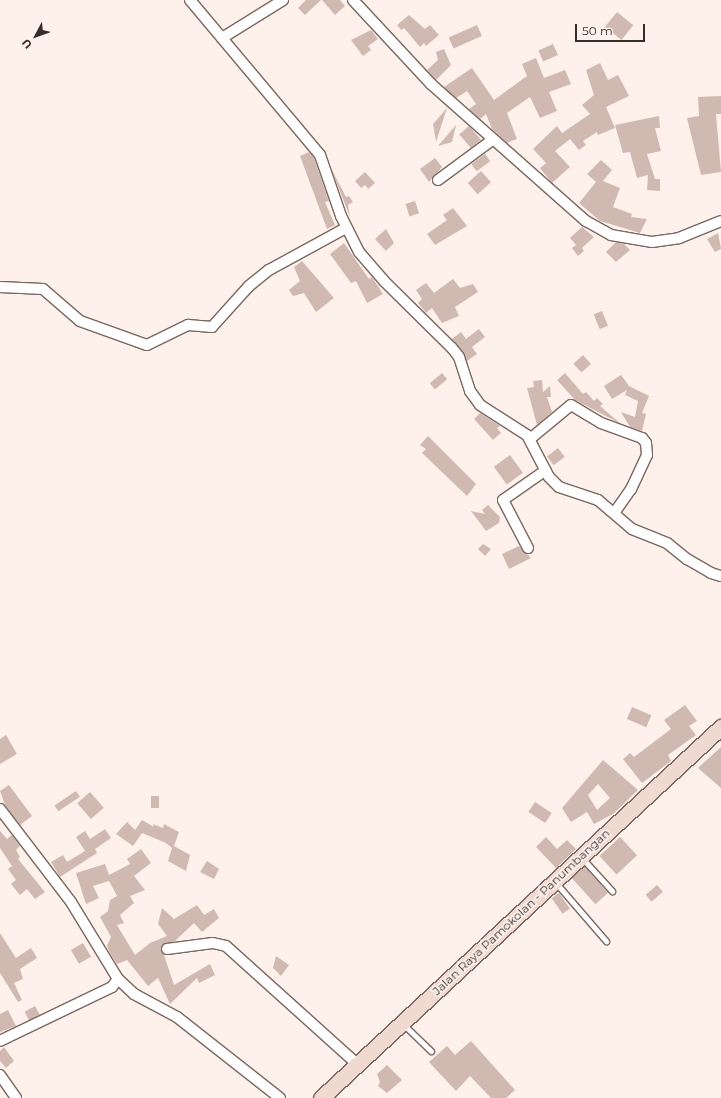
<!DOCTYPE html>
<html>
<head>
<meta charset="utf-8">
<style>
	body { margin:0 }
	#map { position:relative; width:721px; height:1098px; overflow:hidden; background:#fef0eb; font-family:Montserrat,sans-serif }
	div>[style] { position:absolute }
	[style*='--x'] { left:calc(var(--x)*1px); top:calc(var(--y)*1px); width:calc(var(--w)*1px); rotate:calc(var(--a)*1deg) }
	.building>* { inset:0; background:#d0b9b1; transform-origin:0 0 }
	.roads { filter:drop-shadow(1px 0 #7b675f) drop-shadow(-1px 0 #7b675f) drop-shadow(0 1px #7b675f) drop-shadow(0 -1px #7b675f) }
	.lane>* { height:5px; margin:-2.5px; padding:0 2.5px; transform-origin:2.5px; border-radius:2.5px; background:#fff }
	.street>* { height:10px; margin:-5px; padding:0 5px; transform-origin:5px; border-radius:5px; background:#fff }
	.secondary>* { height:15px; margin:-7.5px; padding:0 7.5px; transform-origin:7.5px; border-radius:7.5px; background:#efd9d1 }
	span { translate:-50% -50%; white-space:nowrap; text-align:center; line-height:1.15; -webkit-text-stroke:3.5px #fef0eb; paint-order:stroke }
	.street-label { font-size:12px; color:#352d29 }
	.north { position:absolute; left:16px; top:16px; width:40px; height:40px; -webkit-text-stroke:3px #fef0eb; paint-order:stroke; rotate:229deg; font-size:11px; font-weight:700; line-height:16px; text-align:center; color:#352d29 }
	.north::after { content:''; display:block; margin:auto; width:14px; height:18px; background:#352d29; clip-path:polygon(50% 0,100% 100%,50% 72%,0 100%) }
	.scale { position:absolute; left:575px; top:24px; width:70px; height:18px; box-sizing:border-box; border:2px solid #352d29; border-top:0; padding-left:5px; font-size:12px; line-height:14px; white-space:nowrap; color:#352d29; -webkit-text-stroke:3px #fef0eb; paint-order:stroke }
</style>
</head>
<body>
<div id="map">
	<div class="building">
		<i style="clip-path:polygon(306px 0,321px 0,305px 15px,298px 8px)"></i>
		<i style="clip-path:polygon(322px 0,340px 0,345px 6px,335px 15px)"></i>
		<i style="left:617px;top:12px;width:21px;height:19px;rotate:39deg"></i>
		<i style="clip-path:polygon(409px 15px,425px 29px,430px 25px,439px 35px,426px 46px,424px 43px,420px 47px,404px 28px,401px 30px,397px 25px)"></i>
		<i style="left:477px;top:25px;width:12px;height:31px;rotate:66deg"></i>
		<i style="clip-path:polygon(371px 30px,378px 39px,368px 46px,371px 50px,363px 56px,351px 40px)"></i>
		<i style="left:553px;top:44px;width:12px;height:16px;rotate:66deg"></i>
		<i style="clip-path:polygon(444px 49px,451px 65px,436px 80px,427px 70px,438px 60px,436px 52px)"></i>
		<i style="clip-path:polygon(536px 58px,544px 78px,565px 70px,571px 84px,549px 92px,557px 111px,540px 118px,530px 97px,507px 113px,517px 139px,507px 143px,492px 129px,486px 114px,480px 119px,469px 109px,476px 104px,467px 91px,456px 98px,444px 87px,472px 68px,494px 100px,527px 76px,522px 64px)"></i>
		<i style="clip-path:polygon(600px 63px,608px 80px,618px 75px,629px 96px,606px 107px,615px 128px,598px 135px,597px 132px,583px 141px,586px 145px,579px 150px,570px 139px,555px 151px,570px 167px,552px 183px,540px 168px,546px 163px,533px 149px,557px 126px,562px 133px,590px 114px,582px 105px,594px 95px,586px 70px)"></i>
		<i style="clip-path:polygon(721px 96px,721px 114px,716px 114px,721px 172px,701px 175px,687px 118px,699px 116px,698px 97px)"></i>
		<i style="clip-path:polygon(447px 108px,436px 142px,433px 124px)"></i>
		<i style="clip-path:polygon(659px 116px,660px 128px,655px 128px,661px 151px,647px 154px,655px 179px,660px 179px,660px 191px,647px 190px,648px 175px,637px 178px,630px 152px,623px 153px,615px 125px)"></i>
		<i style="clip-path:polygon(456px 125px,452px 142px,438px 146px)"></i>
		<i style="left:469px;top:126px;width:18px;height:13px;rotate:49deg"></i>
		<i style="clip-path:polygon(309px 152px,314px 158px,329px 201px,325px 202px,335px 225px,327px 229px,300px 156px)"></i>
		<i style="left:485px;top:154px;width:9px;height:17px;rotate:54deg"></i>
		<i style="clip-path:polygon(435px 158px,442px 167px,429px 182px,420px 169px)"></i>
		<i style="clip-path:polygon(601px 160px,612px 170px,603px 181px,620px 188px,613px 207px,632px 214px,631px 217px,647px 219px,640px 233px,600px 221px,579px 203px,596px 182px,587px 174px)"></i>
		<i style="clip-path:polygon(331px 168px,346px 197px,349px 196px,353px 202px,348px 205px,350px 217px)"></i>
		<i style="left:481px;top:171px;width:15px;height:18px;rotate:48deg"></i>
		<i style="clip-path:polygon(365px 172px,375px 183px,368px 189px,365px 185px,361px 188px,355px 181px)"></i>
		<i style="left:415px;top:201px;width:13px;height:10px;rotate:72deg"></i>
		<i style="clip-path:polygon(453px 208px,467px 226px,435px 245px,427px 234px,447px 220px,443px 215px)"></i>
		<i style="clip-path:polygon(582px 227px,594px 237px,582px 248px,584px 251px,578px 256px,572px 248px,576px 245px,570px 238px)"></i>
		<i style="clip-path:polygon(386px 229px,394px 243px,386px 251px,375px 239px)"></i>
		<i style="clip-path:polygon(718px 233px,721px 249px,715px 252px,707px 239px)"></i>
		<i style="clip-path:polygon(616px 242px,624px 244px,630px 250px,616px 262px,606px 252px)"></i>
		<i style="clip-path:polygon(344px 243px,369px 279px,372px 277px,383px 294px,367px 303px,356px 281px,351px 283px,330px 254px)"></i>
		<i style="clip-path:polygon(302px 261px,334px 298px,316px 312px,304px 293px,293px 296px,289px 290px,300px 281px,294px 267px)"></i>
		<i style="clip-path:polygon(453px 279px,460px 288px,473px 284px,478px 292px,455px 307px,459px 316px,442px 323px,432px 308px,426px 313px,418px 303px,422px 299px,416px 290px,426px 283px,434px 293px)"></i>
		<i style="left:602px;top:311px;width:16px;height:9px;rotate:68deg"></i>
		<i style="clip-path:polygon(479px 329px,485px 337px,472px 347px,477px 354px,467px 361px,452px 339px,461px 332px,466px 339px)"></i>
		<i style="left:583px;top:355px;width:12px;height:13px;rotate:48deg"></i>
		<i style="left:442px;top:373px;width:8px;height:16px;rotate:50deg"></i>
		<i style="clip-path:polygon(565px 373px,583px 394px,586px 392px,594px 401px,597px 398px,603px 404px,600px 406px,621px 424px,575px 400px,557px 380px)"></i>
		<i style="clip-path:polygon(621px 375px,629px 386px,649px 396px,642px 413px,646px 414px,642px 431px,630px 427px,621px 412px,635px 417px,638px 401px,625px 395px,627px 390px,612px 399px,604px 386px)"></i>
		<i style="clip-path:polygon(542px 380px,543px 392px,550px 386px,551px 397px,547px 397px,552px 412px,537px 425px,527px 388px,534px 387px,533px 381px)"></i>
		<i style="clip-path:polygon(480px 413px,500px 426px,497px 428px,501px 433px,493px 440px,474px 419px)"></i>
		<i style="clip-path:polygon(428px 436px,476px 484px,467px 496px,422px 453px,426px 449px,420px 445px)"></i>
		<i style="left:558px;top:448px;width:11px;height:14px;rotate:52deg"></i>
		<i style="left:510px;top:455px;width:22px;height:20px;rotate:54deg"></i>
		<i style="clip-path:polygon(488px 505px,500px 517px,499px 523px,486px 531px,471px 511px,485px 514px,482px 510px)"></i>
		<i style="clip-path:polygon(483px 544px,491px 549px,485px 556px,478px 549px)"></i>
		<i style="clip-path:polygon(519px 546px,531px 558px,509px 569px,502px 554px)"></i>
		<i style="clip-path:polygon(685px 705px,697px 721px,689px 726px,696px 735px,668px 755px,671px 761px,642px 783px,623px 759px,630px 753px,634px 757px,671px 729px,664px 720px)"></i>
		<i style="left:632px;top:707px;width:21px;height:13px;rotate:23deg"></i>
		<i style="clip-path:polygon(6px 735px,17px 754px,0 764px,0 739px)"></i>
		<i style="clip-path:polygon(721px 747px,721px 788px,698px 768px)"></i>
		<i style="clip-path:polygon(evenodd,603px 760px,638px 790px,613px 814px,594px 824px,587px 812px,571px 822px,562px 808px,603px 760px,598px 784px,610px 798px,597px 810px,588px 795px,598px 784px)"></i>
		<i style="clip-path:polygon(9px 785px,32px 816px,20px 825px,5px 805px,0 791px)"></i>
		<i style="left:76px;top:791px;width:7px;height:26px;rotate:56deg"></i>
		<i style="left:90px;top:792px;width:21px;height:17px;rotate:49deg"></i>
		<i style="left:151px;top:796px;width:8px;height:12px"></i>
		<i style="left:535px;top:802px;width:20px;height:12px;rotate:33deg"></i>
		<i style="clip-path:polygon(142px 820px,154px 827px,153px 824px,163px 828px,164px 824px,179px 832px,174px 846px,190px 855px,186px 871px,168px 861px,172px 848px,166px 843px,142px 833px,133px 846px,116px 834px,127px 822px,135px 830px)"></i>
		<i style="clip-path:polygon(105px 829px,111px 838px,95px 849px,97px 853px,60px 877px,51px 862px,63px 855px,67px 862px,85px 851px,76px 837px,85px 831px,90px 839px)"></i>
		<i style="clip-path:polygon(0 831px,7px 839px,12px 835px,20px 846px,16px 850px,20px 857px,18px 859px,45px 892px,35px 899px,27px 889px,20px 895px,11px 884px,16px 880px,8px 869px,12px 866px,0 848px)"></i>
		<i style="clip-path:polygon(546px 837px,557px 849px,567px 840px,576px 849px,556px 868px,536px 847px)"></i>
		<i style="left:620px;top:837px;width:25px;height:28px;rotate:47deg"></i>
		<i style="clip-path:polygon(141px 849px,151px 863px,134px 876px,145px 890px,130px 896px,134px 903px,120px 915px,124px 923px,117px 925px,135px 955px,150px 943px,167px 936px,158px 924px,162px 908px,174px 919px,197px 905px,204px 915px,214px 909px,219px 918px,202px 932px,194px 923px,174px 942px,161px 946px,174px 985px,210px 964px,215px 975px,199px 983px,197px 978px,170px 1004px,158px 978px,148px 986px,127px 960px,117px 964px,110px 953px,107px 946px,111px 937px,100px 917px,108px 911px,110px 900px,117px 896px,109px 881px,93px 886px,99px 898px,86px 904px,76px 873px,105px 864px,109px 875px,130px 864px,127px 859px)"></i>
		<i style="clip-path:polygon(207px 861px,219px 869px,214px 879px,200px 872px)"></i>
		<i style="left:584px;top:866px;width:36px;height:17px;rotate:48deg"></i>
		<i style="left:657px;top:885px;width:9px;height:15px;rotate:49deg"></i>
		<i style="left:559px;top:893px;width:19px;height:9px;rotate:55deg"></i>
		<i style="clip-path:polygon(0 933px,16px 958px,31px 948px,37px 958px,20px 969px,23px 979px,14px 983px,22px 1000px,18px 1002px,0 973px)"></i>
		<i style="left:83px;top:943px;width:16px;height:14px;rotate:60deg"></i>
		<i style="clip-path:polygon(276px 956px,289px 965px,281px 976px,273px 968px)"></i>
		<i style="left:35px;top:1006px;width:10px;height:12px;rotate:61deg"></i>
		<i style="clip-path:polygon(8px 1010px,16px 1026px,0 1032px,0 1014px)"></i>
		<i style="clip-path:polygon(471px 1041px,515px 1090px,506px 1098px,491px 1098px,470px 1076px,456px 1091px,429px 1062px,447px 1046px,455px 1055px)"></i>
		<i style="clip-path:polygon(4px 1047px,14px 1061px,6px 1068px,0 1061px,0 1051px)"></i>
		<i style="clip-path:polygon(387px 1065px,402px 1080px,387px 1093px,378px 1086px,380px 1082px,377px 1074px)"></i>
	</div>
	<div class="roads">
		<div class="lane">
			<i style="--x:582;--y:858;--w:45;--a:47.7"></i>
			<i style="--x:556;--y:883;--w:77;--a:49.2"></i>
			<i style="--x:403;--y:1024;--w:39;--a:44"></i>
		</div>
		<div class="street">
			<i style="--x:190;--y:0;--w:202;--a:50"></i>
			<i style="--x:320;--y:155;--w:65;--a:71"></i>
			<i style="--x:341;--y:216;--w:40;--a:63.4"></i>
			<i style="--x:359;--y:252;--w:38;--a:49"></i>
			<i style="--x:384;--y:281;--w:95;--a:44.6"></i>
			<i style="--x:452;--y:348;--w:11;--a:52"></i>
			<i style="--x:459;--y:357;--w:36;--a:72"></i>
			<i style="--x:470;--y:391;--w:17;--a:54"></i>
			<i style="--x:480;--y:405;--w:56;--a:32.6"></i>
			<i style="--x:527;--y:435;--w:47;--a:62.4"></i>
			<i style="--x:549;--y:477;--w:14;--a:45"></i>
			<i style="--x:559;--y:487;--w:41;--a:18.4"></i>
			<i style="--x:598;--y:500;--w:45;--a:40.5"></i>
			<i style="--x:632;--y:529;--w:38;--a:22"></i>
			<i style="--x:667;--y:543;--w:26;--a:39"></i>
			<i style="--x:687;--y:559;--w:28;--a:30"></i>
			<i style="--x:711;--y:573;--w:10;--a:17"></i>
			<i style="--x:353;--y:0;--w:115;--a:47.1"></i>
			<i style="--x:431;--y:84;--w:207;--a:41.5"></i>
			<i style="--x:586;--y:221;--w:29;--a:29"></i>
			<i style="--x:611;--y:235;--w:42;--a:9.7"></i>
			<i style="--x:652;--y:242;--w:27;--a:-8"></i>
			<i style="--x:679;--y:238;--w:45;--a:-22"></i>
			<i style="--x:222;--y:38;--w:72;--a:-31.9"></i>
			<i style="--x:438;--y:180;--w:67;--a:-36.5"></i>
			<i style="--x:0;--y:287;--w:43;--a:2.7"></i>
			<i style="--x:43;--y:289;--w:49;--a:40.9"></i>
			<i style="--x:80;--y:321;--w:71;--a:19.7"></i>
			<i style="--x:147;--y:345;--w:46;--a:-26"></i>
			<i style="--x:188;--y:325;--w:24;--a:5"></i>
			<i style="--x:212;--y:327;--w:55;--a:-47.9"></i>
			<i style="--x:249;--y:286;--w:26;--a:-39"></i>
			<i style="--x:269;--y:270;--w:88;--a:-28.6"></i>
			<i style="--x:530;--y:439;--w:53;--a:-39.7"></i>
			<i style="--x:571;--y:405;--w:35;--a:31"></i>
			<i style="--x:601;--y:423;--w:44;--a:20.1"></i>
			<i style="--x:642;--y:438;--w:6;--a:51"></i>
			<i style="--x:646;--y:443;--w:12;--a:85"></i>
			<i style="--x:647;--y:455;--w:38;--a:115"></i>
			<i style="--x:631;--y:489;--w:29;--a:125"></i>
			<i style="--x:528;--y:548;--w:54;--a:-117.5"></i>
			<i style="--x:503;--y:500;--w:52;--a:-34.9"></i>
			<i style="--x:0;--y:809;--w:117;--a:52.6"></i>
			<i style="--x:71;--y:902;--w:90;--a:58.6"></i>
			<i style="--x:118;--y:979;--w:10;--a:127"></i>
			<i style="--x:112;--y:987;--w:124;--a:154.3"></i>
			<i style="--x:167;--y:949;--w:46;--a:-7.4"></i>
			<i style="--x:213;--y:943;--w:13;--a:13"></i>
			<i style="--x:226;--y:946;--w:176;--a:42"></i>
			<i style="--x:118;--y:979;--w:22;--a:43"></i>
			<i style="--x:134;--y:994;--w:49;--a:28.1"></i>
			<i style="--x:177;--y:1017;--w:131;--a:38.2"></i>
			<i style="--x:0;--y:1075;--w:28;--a:55"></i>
		</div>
		<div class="secondary">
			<i style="--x:321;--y:1098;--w:546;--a:-42.85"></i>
		</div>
	</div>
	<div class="street-label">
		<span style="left:521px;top:912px;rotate:-43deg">Jalan Raya Pamokolan - Panumbangan</span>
	</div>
	<div class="north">U</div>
	<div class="scale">50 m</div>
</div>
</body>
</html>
